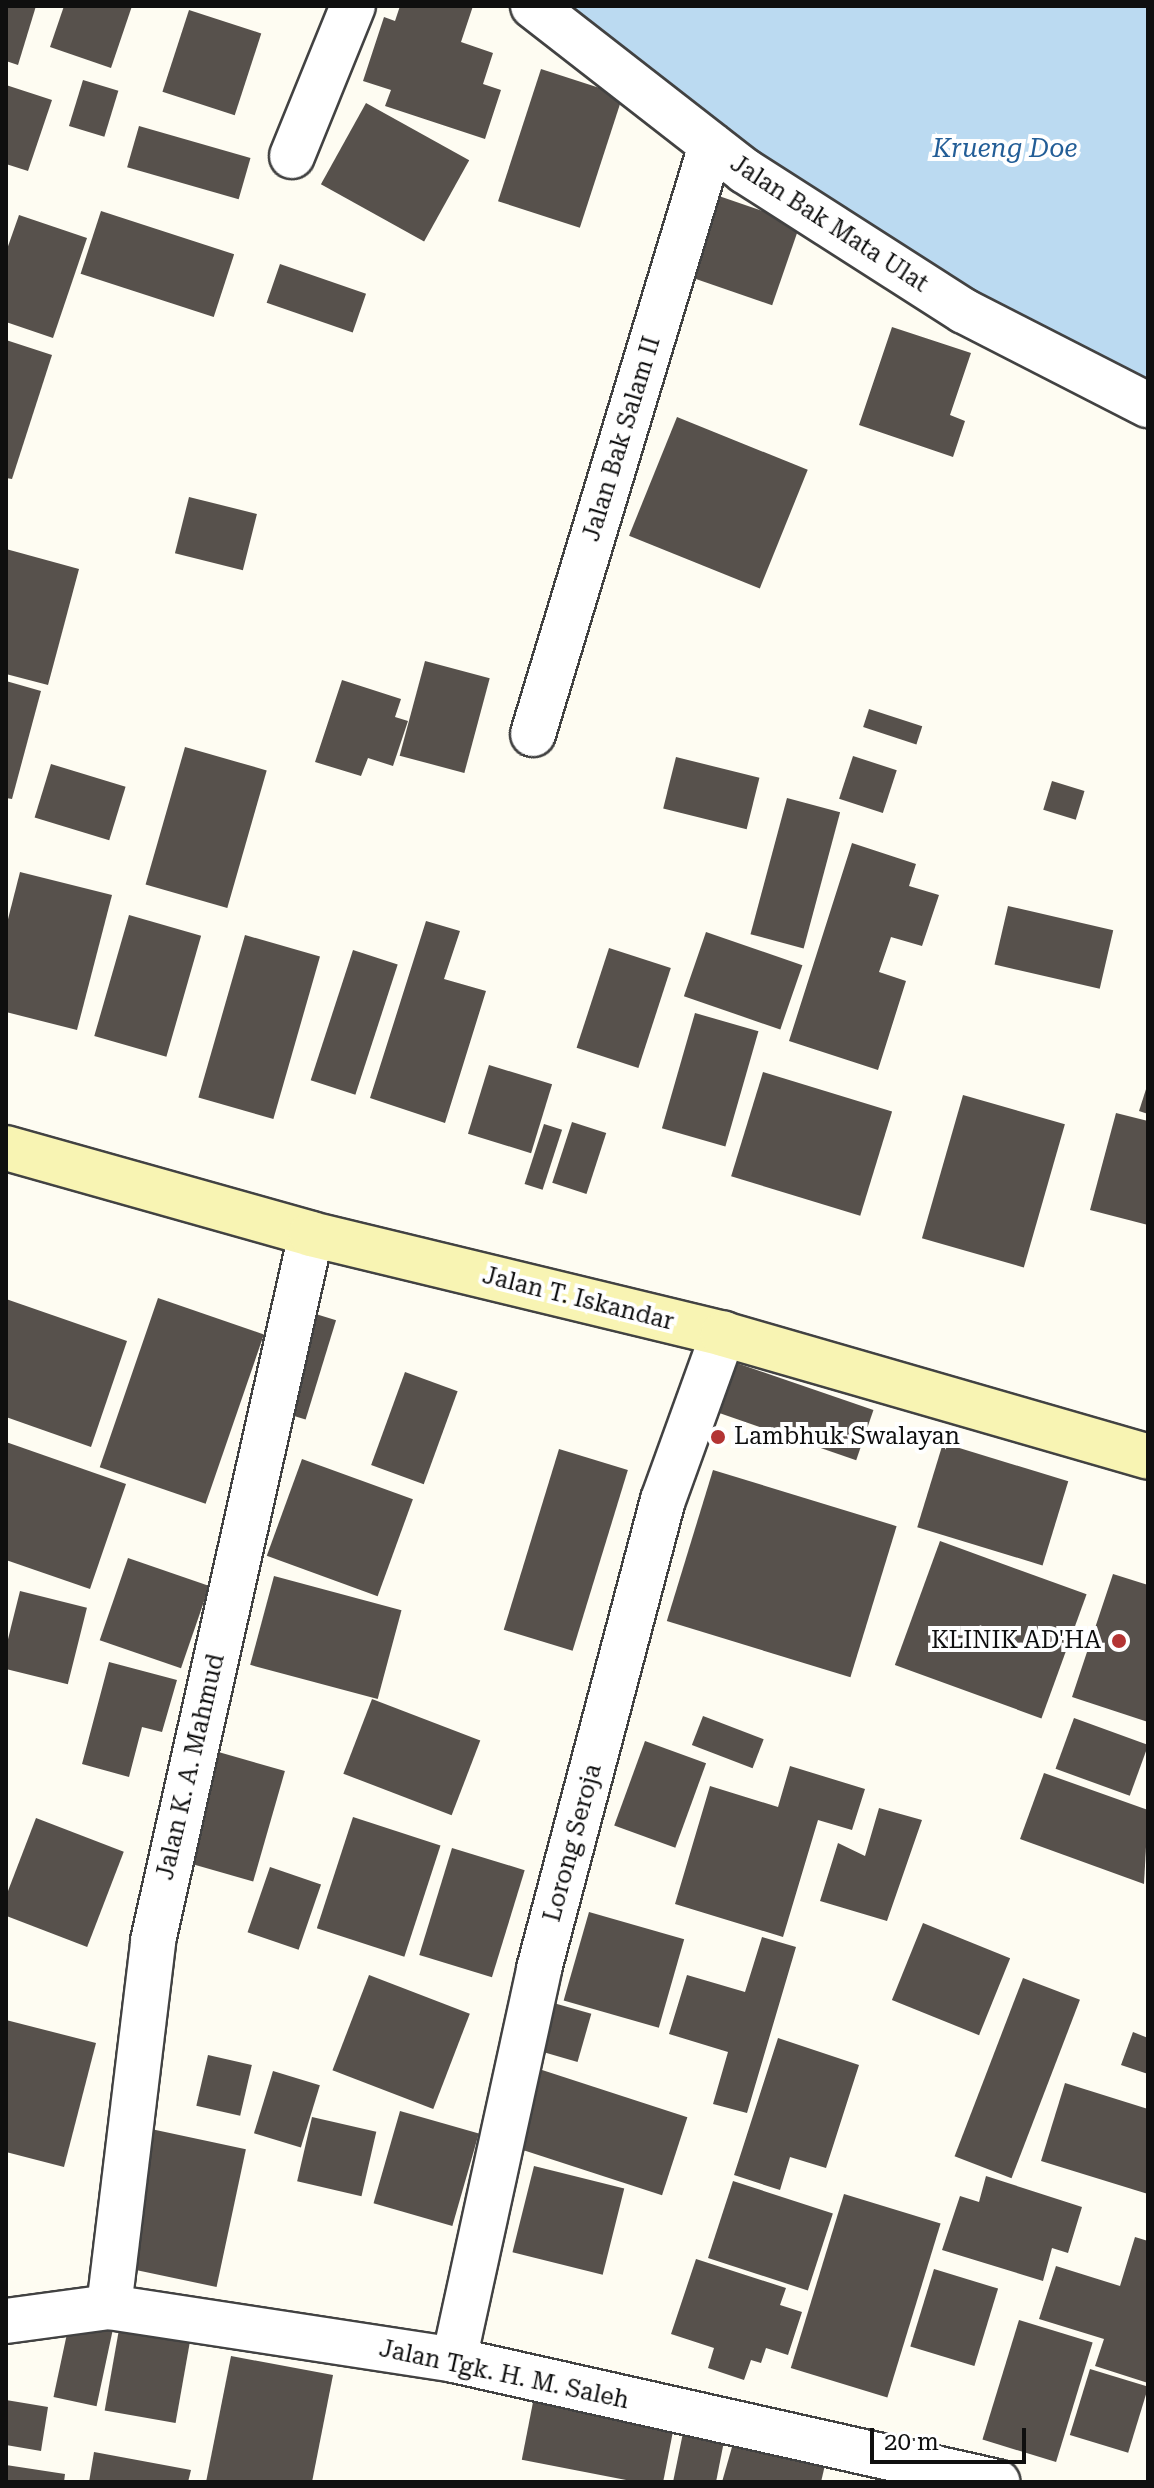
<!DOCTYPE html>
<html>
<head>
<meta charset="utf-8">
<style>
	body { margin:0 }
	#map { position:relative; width:1154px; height:2488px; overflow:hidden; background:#fefcf2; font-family:"Roboto Serif",serif }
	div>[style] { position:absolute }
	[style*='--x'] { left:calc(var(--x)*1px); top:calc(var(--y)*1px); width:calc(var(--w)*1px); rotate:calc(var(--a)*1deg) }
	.water>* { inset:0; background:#bbdaf1 }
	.building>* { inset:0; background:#57514c; transform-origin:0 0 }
	.roads { filter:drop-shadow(2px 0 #424242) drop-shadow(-2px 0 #424242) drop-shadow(0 2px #424242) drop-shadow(0 -2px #424242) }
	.street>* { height:44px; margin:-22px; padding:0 22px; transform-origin:22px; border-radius:22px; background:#fff }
	.secondary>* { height:44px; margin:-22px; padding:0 22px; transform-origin:22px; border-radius:22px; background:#f8f4b3 }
	.dots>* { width:22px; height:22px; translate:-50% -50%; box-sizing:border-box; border:4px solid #fff; border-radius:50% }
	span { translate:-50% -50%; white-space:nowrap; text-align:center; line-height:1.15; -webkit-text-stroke:8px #fff; paint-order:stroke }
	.street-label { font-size:24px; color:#0f0f0f }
	.poi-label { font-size:24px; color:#0f0f0f }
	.left { translate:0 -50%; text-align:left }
	.right { translate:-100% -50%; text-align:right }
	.water-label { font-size:26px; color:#235e97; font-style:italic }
	.frame { position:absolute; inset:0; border:8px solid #0f0f0f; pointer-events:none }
	.scale { position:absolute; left:870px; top:2428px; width:156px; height:36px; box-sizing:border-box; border:4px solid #0f0f0f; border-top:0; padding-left:10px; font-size:24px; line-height:28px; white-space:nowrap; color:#0f0f0f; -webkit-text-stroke:6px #fff; paint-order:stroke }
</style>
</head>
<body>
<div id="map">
	<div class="water">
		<i style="clip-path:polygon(565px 6px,1148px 6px,1148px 378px,1076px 351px,877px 240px)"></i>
	</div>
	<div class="building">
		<i style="clip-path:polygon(6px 6px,36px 6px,18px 65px,6px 61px)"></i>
		<i style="clip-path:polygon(64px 6px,132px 6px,111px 68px,50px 47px)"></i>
		<i style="clip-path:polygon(400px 6px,473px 6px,461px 42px,493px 53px,483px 84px,501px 90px,485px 139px,385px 106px,391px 90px,363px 81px,384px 17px,395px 21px)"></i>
		<i style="left:189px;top:10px;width:76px;height:86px;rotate:18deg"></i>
		<i style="left:541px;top:69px;width:86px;height:139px;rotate:18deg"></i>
		<i style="left:83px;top:80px;width:37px;height:48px;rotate:17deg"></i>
		<i style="clip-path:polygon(6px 85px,52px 100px,28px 171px,6px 164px)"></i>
		<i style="left:366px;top:103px;width:118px;height:93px;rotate:29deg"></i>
		<i style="left:139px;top:126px;width:116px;height:43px;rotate:16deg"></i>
		<i style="left:716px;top:195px;width:89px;height:86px;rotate:19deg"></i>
		<i style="left:101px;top:211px;width:140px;height:66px;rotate:18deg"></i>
		<i style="clip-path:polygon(19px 215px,87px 238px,53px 338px,6px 322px,6px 252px)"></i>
		<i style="left:280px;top:264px;width:91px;height:41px;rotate:19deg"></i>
		<i style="clip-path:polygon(892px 327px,971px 353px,950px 415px,965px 421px,953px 457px,859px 425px)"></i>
		<i style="clip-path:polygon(6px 340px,52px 355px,12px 479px,6px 478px)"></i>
		<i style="left:677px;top:417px;width:141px;height:128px;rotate:22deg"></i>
		<i style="left:189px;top:497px;width:70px;height:58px;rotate:14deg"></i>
		<i style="clip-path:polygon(6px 549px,79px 569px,48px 685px,6px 674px)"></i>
		<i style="left:425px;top:661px;width:67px;height:98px;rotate:15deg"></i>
		<i style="clip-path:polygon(342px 680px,401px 699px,395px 717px,408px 721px,393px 766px,368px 758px,361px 776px,315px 762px)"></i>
		<i style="clip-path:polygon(6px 681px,41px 691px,12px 799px,6px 798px)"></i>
		<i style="left:869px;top:709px;width:56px;height:19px;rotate:18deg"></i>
		<i style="left:185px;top:747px;width:85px;height:143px;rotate:16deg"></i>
		<i style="left:853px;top:756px;width:46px;height:45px;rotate:18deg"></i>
		<i style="left:676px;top:757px;width:86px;height:53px;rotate:14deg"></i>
		<i style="left:51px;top:764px;width:78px;height:56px;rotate:17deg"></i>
		<i style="left:1052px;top:781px;width:34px;height:30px;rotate:17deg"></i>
		<i style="left:787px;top:798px;width:55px;height:141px;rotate:15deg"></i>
		<i style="clip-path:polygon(852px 843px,916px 864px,909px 886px,939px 895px,922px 946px,891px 937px,879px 972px,906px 981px,878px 1070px,789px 1041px)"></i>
		<i style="clip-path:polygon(20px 872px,112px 895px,77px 1030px,6px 1012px,6px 927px)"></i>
		<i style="left:1008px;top:906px;width:108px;height:60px;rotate:13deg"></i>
		<i style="left:129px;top:915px;width:75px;height:126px;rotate:16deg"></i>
		<i style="clip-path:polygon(426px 921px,460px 931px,444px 979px,486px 991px,445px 1123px,370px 1098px)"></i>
		<i style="left:706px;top:932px;width:102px;height:68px;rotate:19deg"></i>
		<i style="left:245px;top:935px;width:78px;height:169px;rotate:16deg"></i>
		<i style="left:609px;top:948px;width:65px;height:105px;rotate:18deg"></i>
		<i style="left:353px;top:950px;width:47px;height:137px;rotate:18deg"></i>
		<i style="left:695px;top:1013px;width:66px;height:120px;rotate:16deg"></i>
		<i style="left:489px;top:1065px;width:66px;height:72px;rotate:17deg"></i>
		<i style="left:763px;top:1072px;width:135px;height:109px;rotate:17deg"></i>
		<i style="clip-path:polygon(1148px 1083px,1148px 1114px,1139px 1111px)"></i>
		<i style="left:963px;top:1095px;width:106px;height:149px;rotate:16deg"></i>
		<i style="clip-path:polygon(1116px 1113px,1148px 1121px,1148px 1225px,1090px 1210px)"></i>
		<i style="left:572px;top:1122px;width:36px;height:64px;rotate:18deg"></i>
		<i style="left:544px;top:1124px;width:19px;height:63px;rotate:18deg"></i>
		<i style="left:158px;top:1298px;width:112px;height:179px;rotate:19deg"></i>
		<i style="clip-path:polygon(6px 1299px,127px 1341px,91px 1447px,6px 1417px)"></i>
		<i style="left:293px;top:1307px;width:45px;height:104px;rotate:17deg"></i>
		<i style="left:725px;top:1359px;width:157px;height:53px;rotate:19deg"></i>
		<i style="left:405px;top:1372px;width:56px;height:99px;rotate:20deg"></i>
		<i style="clip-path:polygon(6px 1442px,126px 1484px,90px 1589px,6px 1560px)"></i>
		<i style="left:943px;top:1443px;width:131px;height:88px;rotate:17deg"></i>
		<i style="left:559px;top:1449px;width:72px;height:189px;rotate:17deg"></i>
		<i style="left:302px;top:1459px;width:118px;height:103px;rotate:20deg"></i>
		<i style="left:713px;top:1470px;width:192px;height:158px;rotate:17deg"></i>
		<i style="left:940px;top:1541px;width:156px;height:132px;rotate:20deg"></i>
		<i style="left:128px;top:1558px;width:86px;height:87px;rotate:19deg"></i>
		<i style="clip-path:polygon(1113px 1574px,1148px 1585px,1148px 1722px,1072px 1697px)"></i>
		<i style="left:274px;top:1576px;width:132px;height:92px;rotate:15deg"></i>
		<i style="left:20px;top:1591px;width:69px;height:79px;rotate:14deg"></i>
		<i style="clip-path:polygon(109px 1662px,177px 1680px,162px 1732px,142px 1727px,129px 1777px,82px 1764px)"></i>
		<i style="left:372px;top:1699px;width:116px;height:80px;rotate:21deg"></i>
		<i style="left:703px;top:1716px;width:65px;height:31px;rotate:21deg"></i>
		<i style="left:1074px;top:1718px;width:79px;height:54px;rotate:20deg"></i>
		<i style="left:645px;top:1741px;width:65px;height:90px;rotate:20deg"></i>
		<i style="left:208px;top:1749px;width:80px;height:115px;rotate:16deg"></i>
		<i style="clip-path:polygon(790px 1766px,865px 1789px,852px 1830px,818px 1820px,783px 1937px,675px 1904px,710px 1786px,778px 1807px)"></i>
		<i style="clip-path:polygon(1044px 1773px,1148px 1810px,1144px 1884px,1020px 1839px)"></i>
		<i style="clip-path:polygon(879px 1808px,922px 1820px,887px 1921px,820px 1901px,838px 1843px,865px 1856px)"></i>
		<i style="left:353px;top:1817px;width:92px;height:117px;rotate:18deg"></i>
		<i style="left:36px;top:1818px;width:94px;height:102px;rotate:21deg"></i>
		<i style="left:452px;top:1848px;width:76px;height:112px;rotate:17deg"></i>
		<i style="left:270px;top:1867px;width:54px;height:69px;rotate:19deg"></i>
		<i style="left:589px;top:1912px;width:99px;height:92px;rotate:16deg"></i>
		<i style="left:923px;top:1923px;width:94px;height:83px;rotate:22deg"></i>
		<i style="clip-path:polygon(762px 1937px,796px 1947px,747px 2113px,713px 2104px,728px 2052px,669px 2034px,687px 1975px,745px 1992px)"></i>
		<i style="left:369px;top:1975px;width:108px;height:102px;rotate:21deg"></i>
		<i style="left:1023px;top:1978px;width:61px;height:191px;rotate:21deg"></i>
		<i style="left:550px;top:2002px;width:43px;height:50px;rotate:16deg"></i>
		<i style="clip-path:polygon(6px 2020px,96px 2043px,64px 2167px,6px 2152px)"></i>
		<i style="clip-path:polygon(1133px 2032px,1148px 2038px,1148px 2074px,1121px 2065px)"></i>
		<i style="clip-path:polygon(778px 2038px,859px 2065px,826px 2168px,790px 2157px,780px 2190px,734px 2175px)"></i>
		<i style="left:208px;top:2055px;width:45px;height:52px;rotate:13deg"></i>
		<i style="left:539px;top:2069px;width:156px;height:82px;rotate:18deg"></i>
		<i style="left:273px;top:2071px;width:49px;height:65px;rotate:17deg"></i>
		<i style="clip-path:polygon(1065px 2083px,1148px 2109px,1148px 2194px,1041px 2161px)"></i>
		<i style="left:400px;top:2111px;width:82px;height:96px;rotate:16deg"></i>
		<i style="left:312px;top:2117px;width:66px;height:66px;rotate:13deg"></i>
		<i style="left:151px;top:2129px;width:97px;height:141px;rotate:12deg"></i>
		<i style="left:534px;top:2166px;width:93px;height:89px;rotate:14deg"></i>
		<i style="clip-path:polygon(986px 2176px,1082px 2207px,1068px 2253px,1052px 2248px,1043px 2281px,942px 2250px,960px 2196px,979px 2202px)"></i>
		<i style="left:733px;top:2181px;width:105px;height:81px;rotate:18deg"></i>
		<i style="left:844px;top:2194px;width:101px;height:182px;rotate:17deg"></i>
		<i style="clip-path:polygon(1135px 2237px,1148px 2241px,1148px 2383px,1095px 2366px,1104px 2339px,1039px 2319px,1056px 2266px,1120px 2286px)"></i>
		<i style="clip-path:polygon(696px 2259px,786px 2288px,780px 2305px,802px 2312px,788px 2355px,766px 2348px,761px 2363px,751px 2360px,744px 2380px,708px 2368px,714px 2348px,671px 2334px)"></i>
		<i style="left:934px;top:2269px;width:67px;height:81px;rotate:17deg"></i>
		<i style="left:72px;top:2310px;width:44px;height:89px;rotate:12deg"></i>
		<i style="left:121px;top:2318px;width:72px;height:94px;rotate:10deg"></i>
		<i style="left:1019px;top:2320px;width:77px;height:125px;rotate:17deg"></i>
		<i style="clip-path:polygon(231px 2356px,333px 2375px,312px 2482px,206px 2482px)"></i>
		<i style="left:1090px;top:2369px;width:61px;height:69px;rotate:17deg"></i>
		<i style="left:534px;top:2397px;width:143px;height:64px;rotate:11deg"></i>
		<i style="clip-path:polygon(6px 2400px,48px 2407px,41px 2451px,6px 2445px)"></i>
		<i style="clip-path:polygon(685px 2423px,726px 2431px,716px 2482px,673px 2482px)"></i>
		<i style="clip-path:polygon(734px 2440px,825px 2465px,821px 2482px,722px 2482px)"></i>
		<i style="clip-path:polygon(94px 2452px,191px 2470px,188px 2482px,89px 2482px)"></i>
		<i style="clip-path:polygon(6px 2465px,65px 2474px,64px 2482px,6px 2482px)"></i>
	</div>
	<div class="roads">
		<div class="street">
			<i style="--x:533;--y:6;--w:269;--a:37.9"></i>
			<i style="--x:745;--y:171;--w:260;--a:32.6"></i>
			<i style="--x:964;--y:311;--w:207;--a:27.1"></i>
			<i style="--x:292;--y:156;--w:162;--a:-67.9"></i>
			<i style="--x:533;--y:734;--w:615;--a:-73.18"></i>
			<i style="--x:109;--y:2307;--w:369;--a:-83.1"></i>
			<i style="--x:153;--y:1941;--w:724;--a:-77.4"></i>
			<i style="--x:6;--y:2321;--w:104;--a:-7.7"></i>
			<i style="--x:109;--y:2307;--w:349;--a:8.7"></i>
			<i style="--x:454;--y:2360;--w:557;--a:12.66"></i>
			<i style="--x:454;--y:2360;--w:400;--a:-77.7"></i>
			<i style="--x:539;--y:1969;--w:485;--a:-75.2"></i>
			<i style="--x:663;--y:1500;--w:177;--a:-70.1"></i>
		</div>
		<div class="secondary">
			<i style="--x:6;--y:1148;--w:317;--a:15.7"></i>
			<i style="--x:311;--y:1234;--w:424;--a:13.6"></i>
			<i style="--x:723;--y:1334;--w:442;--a:16.1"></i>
		</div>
	</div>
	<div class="dots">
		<i style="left:718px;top:1437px;background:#b33433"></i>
		<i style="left:1119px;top:1641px;background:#b33433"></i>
	</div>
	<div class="street-label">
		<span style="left:829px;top:224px;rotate:33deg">Jalan Bak Mata Ulat</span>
		<span style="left:622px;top:439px;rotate:-73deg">Jalan Bak Salam II</span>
		<span style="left:578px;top:1299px;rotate:14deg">Jalan T. Iskandar</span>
		<span style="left:191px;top:1767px;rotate:-77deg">Jalan K. A. Mahmud</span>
		<span style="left:573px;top:1843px;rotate:-75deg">Lorong Seroja</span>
		<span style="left:504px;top:2375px;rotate:12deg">Jalan Tgk. H. M. Saleh</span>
	</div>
	<div class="poi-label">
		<span class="left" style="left:734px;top:1437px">Lambhuk Swalayan</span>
		<span class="right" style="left:1101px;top:1641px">KLINIK AD'HA</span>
	</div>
	<div class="water-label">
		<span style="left:1005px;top:149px">Krueng Doe</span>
	</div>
	<div class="frame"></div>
	<div class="scale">20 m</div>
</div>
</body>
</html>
